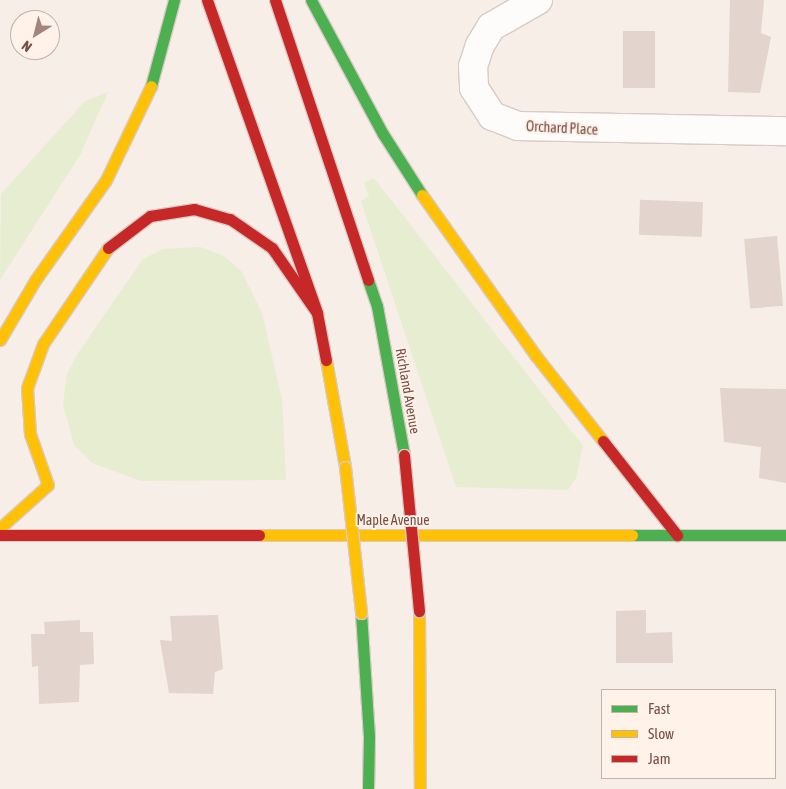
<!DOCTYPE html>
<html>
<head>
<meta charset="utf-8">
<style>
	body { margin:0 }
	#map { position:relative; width:786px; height:789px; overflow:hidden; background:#f7eee7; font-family:"Asap Condensed",sans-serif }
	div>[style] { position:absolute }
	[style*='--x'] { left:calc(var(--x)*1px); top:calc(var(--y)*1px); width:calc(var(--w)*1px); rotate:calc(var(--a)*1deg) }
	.green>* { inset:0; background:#e7edd0 }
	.building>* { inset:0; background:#e4d4ce; transform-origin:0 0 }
	.roads { filter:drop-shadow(1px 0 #d8cac5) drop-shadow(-1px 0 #d8cac5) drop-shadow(0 1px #d8cac5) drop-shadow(0 -1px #d8cac5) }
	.street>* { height:28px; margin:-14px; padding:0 14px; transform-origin:14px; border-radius:14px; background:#fefcfb }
	.fast>* { height:11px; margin:-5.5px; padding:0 5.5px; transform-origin:5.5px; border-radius:5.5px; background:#4caf50 }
	.slow>* { height:11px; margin:-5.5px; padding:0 5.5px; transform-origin:5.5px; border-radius:5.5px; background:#ffc107 }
	.jam>* { height:11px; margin:-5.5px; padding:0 5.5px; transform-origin:5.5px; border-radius:5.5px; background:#c62828 }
	.bridges { filter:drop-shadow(1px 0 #d9cbc6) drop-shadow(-1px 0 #d9cbc6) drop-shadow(0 1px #d9cbc6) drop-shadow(0 -1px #d9cbc6) }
	.slow-bridge>* { height:11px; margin:-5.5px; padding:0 5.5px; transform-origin:5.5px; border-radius:5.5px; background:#ffc107 }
	.jam-bridge>* { height:11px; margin:-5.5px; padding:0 5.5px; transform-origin:5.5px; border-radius:5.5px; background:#c62828 }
	span { translate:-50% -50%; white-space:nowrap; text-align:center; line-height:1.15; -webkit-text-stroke:4px #fff2e8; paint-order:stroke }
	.street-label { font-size:14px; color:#774d45 }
	.legend { position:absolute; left:601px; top:689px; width:175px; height:90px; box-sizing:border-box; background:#fff2e8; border:1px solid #c9b0a7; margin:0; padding:6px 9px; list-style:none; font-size:15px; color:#774d45 }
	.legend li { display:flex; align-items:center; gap:10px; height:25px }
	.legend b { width:25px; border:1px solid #c9b0a7 }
	.north { position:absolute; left:10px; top:10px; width:50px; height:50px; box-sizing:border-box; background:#fff2e8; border:1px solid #c9b0a7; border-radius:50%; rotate:216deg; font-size:14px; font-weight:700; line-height:20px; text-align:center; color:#774d45 }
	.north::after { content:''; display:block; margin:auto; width:18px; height:22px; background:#a4857e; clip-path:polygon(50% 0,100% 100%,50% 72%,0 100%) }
</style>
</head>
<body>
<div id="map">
	<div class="green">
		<i style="clip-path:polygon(108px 92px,80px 155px,0 280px,1px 194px,85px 101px)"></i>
		<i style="clip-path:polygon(374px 178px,583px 446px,576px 478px,568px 490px,456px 487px,361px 201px,369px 196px,364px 183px)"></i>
		<i style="clip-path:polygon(200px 247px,224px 256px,242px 272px,262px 313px,282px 399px,286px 480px,141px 481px,92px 463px,74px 445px,63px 404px,67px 374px,78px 353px,143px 259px,163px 249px)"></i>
	</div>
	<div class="building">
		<i style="clip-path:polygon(730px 0,764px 0,761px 33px,771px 37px,760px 93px,728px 92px)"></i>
		<i style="left:623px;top:31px;width:32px;height:57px"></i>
		<i style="left:703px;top:202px;width:35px;height:63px;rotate:92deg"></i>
		<i style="left:777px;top:236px;width:70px;height:33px;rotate:85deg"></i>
		<i style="clip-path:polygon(720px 388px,786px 389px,786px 483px,759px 478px,761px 447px,724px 442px)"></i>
		<i style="clip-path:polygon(646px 610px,646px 633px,672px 632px,673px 663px,616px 663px,616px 611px)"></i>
		<i style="clip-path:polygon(218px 615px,223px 669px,215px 672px,213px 694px,169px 693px,160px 640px,172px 641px,170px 616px)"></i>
		<i style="clip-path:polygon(80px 620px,80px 632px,93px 632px,94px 664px,80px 665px,79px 702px,39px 704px,38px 666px,32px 667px,31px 634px,45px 634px,44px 622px)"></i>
	</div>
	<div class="roads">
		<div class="street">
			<i style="--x:538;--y:0;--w:54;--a:150.1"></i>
			<i style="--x:491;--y:27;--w:21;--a:121"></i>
			<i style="--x:480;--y:45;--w:22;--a:108"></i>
			<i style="--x:473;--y:66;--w:22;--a:87"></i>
			<i style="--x:474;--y:88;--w:33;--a:57"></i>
			<i style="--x:492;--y:116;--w:28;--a:21"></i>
			<i style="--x:518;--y:126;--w:268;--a:1.1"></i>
		</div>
		<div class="fast">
			<i style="--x:311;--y:0;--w:152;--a:61.8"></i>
			<i style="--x:383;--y:134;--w:72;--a:57.4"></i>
			<i style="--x:151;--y:86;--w:89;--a:-75"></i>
			<i style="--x:368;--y:280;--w:28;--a:71"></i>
			<i style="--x:377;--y:306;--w:151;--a:79.7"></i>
			<i style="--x:632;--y:535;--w:154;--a:0"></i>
			<i style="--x:361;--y:613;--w:124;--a:86.3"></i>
			<i style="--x:369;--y:737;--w:52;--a:91.1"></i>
		</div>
		<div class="slow">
			<i style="--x:422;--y:195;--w:197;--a:54.7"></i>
			<i style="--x:536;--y:356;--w:108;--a:51.8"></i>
			<i style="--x:0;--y:340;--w:71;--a:-59.5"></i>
			<i style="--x:36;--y:279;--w:121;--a:-54.7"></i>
			<i style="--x:106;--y:180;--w:104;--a:-64.4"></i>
			<i style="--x:326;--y:360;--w:109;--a:79.9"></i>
			<i style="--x:0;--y:528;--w:64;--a:-41.9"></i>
			<i style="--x:48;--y:485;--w:54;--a:-109.4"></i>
			<i style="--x:30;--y:434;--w:46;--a:-93.7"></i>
			<i style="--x:27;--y:388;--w:47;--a:-70"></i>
			<i style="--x:43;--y:344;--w:116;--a:-55.9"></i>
			<i style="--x:259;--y:535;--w:373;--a:0"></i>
			<i style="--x:419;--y:611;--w:178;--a:89.7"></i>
		</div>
		<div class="jam">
			<i style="--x:207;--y:0;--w:332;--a:70.6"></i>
			<i style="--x:317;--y:313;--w:48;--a:79.2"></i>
			<i style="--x:275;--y:0;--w:295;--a:71.6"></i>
			<i style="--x:108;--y:248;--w:53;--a:-37.3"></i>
			<i style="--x:150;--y:216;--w:45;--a:-9"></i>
			<i style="--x:194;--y:209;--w:37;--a:16"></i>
			<i style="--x:230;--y:219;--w:51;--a:34.6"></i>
			<i style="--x:272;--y:248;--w:79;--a:55.3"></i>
			<i style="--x:603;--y:441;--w:120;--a:51.8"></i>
			<i style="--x:0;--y:535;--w:259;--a:0"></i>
		</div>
	</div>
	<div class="bridges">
		<div class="slow-bridge">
			<i style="--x:345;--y:467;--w:147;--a:83.7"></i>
		</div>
		<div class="jam-bridge">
			<i style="--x:404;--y:455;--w:157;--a:84.5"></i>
		</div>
	</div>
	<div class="street-label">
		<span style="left:562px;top:128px;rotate:3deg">Orchard Place</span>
		<span style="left:408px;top:391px;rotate:80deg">Richland Avenue</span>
		<span style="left:393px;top:520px">Maple Avenue</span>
	</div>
	<ul class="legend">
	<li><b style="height:6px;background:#4caf50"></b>Fast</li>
	<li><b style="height:6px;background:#ffc107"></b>Slow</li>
	<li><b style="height:6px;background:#c62828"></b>Jam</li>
	</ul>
	<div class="north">N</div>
</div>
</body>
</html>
